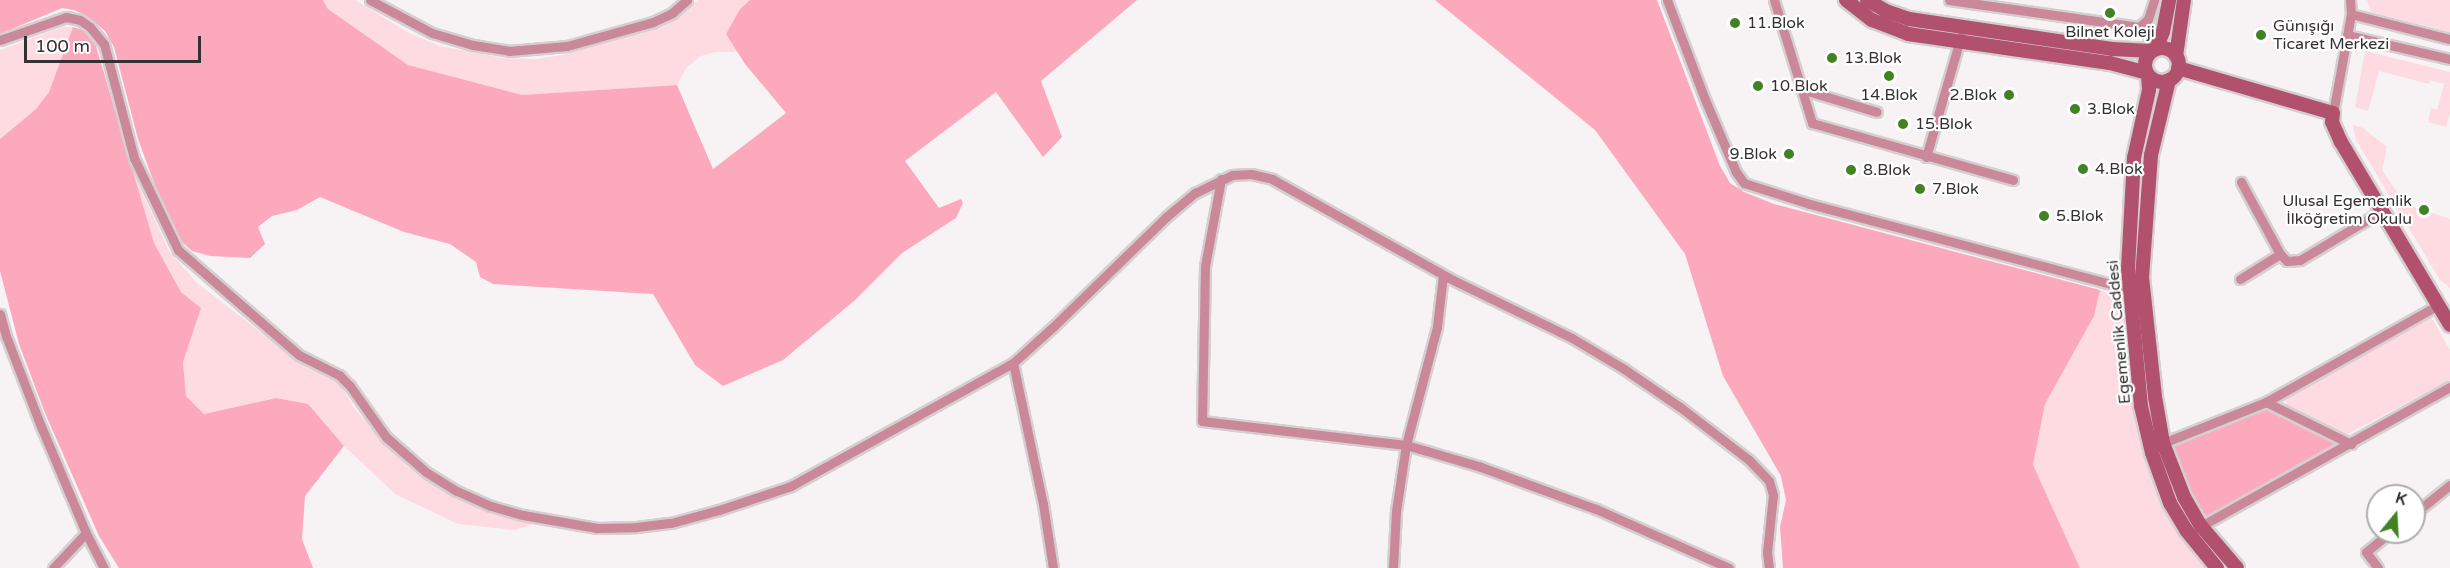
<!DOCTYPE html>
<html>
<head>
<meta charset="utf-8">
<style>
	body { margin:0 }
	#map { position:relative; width:2450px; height:568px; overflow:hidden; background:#f7f3f4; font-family:"Varela Round",sans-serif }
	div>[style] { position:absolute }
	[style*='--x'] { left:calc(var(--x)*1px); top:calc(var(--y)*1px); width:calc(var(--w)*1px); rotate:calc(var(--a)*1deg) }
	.green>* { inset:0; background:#fedae1 }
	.forest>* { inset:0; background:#fda9bd }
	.roads { filter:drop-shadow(2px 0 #d4d0d1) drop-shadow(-2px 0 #d4d0d1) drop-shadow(0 2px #d4d0d1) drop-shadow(0 -2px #d4d0d1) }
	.street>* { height:9px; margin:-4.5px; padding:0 4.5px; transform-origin:4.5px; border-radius:4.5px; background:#cb8898 }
	.secondary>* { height:14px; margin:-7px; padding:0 7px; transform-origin:7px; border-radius:7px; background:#b1516d }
	.secondary>.ring { margin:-7px; padding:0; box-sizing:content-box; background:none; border:14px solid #b1516d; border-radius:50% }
	.dots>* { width:16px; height:16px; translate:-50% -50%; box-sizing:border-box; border:3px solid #fff; border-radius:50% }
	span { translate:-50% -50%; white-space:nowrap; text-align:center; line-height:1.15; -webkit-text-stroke:4.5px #fff; paint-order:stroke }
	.poi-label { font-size:16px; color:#333131 }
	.left { translate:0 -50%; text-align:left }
	.right { translate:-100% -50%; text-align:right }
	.street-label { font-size:16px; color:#333131 }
	.north { position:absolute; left:2366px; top:484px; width:60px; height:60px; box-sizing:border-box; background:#fff; border:2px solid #adadad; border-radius:50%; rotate:18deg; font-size:16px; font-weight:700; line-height:24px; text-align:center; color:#333131 }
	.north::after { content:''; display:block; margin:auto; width:21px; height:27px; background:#418223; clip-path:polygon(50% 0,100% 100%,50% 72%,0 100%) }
	.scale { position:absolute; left:24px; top:36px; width:177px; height:27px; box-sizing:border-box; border:3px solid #333131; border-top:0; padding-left:8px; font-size:18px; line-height:21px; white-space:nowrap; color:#333131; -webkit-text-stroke:4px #fff; paint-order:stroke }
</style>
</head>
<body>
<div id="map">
	<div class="green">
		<i style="clip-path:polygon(323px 0,355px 0,409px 33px,440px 46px,503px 58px,535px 59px,563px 55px,666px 25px,698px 0,750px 0,740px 9px,726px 34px,738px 52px,716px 52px,701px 56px,686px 68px,677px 85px,522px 95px,408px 65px,328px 9px)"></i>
		<i style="clip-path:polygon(2367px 0,2450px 0,2450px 32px,2371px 12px)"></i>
		<i style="clip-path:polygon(62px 27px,73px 27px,49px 92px,36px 109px,0 139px,0 50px)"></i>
		<i style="clip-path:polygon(2365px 51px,2450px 72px,2450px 113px,2446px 127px,2428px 122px,2431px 108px,2437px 110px,2444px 84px,2430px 80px,2429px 84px,2379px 71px,2368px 111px,2355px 107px)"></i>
		<i style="clip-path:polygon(2353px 125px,2363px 128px,2387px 147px,2382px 170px,2405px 204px,2450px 219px,2450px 288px,2440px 280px,2356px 140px)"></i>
		<i style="clip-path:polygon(132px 170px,169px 251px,197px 283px,307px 368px,332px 376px,342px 387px,354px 408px,408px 467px,453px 497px,498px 516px,537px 523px,515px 530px,458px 524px,395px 494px,344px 446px,308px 404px,276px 398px,204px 414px,186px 396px,183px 362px,201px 308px,181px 292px,154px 243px)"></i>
		<i style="clip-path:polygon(2100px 290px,2121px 299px,2138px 434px,2162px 504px,2178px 533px,2208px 568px,2080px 568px,2033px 465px,2045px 404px,2094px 316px)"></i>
		<i style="clip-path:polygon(2431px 317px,2450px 350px,2450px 380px,2346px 435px,2286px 405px,2286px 401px,2290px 397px)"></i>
	</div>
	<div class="forest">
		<i style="clip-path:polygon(0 0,323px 0,328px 9px,408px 65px,522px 95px,677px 85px,713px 169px,786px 113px,745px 64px,726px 34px,740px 9px,750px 0,1137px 0,1041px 81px,1062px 137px,1043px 157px,996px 92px,905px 161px,939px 208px,961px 199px,963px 203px,956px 218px,902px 253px,854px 301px,783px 360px,723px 386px,695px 365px,653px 294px,493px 284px,480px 277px,476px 262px,450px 244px,404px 232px,320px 197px,297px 210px,272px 216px,258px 227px,265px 244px,250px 258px,210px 256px,192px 251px,182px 242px,157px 191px,138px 139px,114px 47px,105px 31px,87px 16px,74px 10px,62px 8px,0 34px)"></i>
		<i style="clip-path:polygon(1435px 0,1657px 0,1720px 166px,1730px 183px,1744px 192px,1774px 204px,2100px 290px,2094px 316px,2045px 404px,2033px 465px,2080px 568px,1783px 568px,1780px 527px,1786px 500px,1781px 476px,1723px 376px,1685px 254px,1595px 130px)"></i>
		<i style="clip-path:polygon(73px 27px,83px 30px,96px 46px,154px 243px,181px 292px,201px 308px,183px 362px,186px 396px,204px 414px,276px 398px,308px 404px,344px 446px,305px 496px,302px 539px,313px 568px,119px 568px,99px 536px,45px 413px,19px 344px,0 271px,0 139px,36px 109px,49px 92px)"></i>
		<i style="clip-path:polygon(2268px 409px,2338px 442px,2205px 517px,2192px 496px,2173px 445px)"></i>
	</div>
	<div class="roads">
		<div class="street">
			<i style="--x:370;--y:0;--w:70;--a:28"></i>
			<i style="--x:432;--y:33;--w:43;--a:16.3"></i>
			<i style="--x:473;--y:45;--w:36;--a:9"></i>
			<i style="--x:509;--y:51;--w:58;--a:-4.9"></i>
			<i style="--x:567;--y:46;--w:89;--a:-15.6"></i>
			<i style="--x:653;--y:22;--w:21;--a:-25"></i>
			<i style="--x:672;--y:13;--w:20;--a:-41"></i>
			<i style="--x:1667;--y:0;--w:109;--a:69.1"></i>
			<i style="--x:1706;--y:102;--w:76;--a:66.8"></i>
			<i style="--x:1736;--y:172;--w:14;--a:54"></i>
			<i style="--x:1744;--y:183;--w:69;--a:17.7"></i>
			<i style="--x:1810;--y:204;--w:330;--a:14.9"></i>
			<i style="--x:1774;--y:0;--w:129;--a:72.8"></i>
			<i style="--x:1812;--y:123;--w:209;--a:15.8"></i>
			<i style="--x:1949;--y:0;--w:192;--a:8.1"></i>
			<i style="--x:2139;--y:27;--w:12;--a:-42"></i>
			<i style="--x:2148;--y:19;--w:20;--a:-72"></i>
			<i style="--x:2351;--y:14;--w:102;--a:14.2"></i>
			<i style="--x:2143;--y:25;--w:27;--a:66"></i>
			<i style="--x:2347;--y:35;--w:106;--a:13.1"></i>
			<i style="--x:0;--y:40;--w:70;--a:-19.2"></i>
			<i style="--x:66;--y:17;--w:14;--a:12"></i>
			<i style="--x:80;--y:20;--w:12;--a:35"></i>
			<i style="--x:90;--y:27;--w:22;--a:51"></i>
			<i style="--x:104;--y:44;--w:118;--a:75.3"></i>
			<i style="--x:134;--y:158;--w:102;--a:64.4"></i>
			<i style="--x:178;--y:250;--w:160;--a:41"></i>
			<i style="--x:299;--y:355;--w:45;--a:26.6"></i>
			<i style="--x:339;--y:375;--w:16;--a:45"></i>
			<i style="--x:350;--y:386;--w:62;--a:54.8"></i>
			<i style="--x:386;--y:437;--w:53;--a:41.2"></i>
			<i style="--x:426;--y:472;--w:36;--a:32"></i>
			<i style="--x:457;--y:491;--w:37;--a:24"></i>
			<i style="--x:491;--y:506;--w:33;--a:16"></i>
			<i style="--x:523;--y:515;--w:75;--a:10"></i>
			<i style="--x:597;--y:528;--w:39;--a:-1"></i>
			<i style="--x:636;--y:527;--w:35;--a:-7"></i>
			<i style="--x:671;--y:523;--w:50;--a:-15.2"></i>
			<i style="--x:719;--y:510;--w:76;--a:-18.4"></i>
			<i style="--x:791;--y:486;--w:254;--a:-29"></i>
			<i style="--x:1013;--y:363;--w:55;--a:-42.1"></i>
			<i style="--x:1054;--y:326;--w:156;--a:-44.2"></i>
			<i style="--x:1166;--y:217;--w:38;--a:-40"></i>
			<i style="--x:1195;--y:193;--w:41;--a:-25.9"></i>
			<i style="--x:1232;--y:175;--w:19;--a:-3"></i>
			<i style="--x:1251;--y:174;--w:22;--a:13"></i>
			<i style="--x:1272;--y:179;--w:203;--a:29.2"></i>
			<i style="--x:1449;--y:278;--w:137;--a:26"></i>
			<i style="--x:1572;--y:338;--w:61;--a:30.8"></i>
			<i style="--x:1624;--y:369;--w:68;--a:34.2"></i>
			<i style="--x:1680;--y:407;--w:87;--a:37.5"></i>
			<i style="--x:1749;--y:460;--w:29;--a:46"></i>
			<i style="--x:1769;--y:481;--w:15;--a:74"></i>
			<i style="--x:1773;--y:495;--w:57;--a:96"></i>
			<i style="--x:1767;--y:552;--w:16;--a:83"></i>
			<i style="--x:1801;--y:89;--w:79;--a:16.8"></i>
			<i style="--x:2333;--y:113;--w:101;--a:-79.7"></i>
			<i style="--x:2351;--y:14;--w:14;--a:-94"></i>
			<i style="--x:1926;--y:157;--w:126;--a:-73.9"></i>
			<i style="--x:1221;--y:179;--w:88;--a:100.4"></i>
			<i style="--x:1205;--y:266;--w:155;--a:91.1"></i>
			<i style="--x:1202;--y:421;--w:205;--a:6.7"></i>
			<i style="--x:1406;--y:445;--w:22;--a:16"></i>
			<i style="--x:1427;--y:451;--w:56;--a:16.5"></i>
			<i style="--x:1481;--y:467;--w:122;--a:20.1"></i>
			<i style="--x:1596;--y:509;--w:145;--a:23.9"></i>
			<i style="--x:2280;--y:254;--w:10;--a:45"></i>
			<i style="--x:2287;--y:261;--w:13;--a:-4"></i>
			<i style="--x:2300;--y:260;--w:96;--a:-30.9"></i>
			<i style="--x:2240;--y:279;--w:47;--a:-32"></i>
			<i style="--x:2280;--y:254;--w:82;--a:-118.4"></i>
			<i style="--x:0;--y:314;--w:23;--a:75"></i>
			<i style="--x:6;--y:336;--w:94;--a:68.9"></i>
			<i style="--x:40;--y:424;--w:118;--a:67.1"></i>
			<i style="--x:86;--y:533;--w:39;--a:63"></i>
			<i style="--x:1013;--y:363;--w:144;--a:78"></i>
			<i style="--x:1043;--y:504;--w:65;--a:81.1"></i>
			<i style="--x:2266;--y:402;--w:95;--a:26.3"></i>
			<i style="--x:2163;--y:443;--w:111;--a:-21.7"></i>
			<i style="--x:2266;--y:402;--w:197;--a:-29.4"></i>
			<i style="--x:2414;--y:514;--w:46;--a:-38.9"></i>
			<i style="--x:2201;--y:526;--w:285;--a:-29.2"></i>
			<i style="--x:53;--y:568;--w:48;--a:-46.7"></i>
			<i style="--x:1393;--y:568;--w:57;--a:-87"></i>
			<i style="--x:1396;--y:511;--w:67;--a:-81.4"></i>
			<i style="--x:1406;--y:445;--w:122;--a:-75.3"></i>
			<i style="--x:1437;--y:327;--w:52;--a:-83.4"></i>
			<i style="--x:2378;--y:568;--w:20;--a:-127"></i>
			<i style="--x:2366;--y:552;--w:32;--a:-39"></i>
		</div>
		<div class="secondary">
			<i style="--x:1846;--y:0;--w:33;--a:38"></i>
			<i style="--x:1872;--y:20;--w:39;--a:21"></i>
			<i style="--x:1908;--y:34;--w:204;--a:8.2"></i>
			<i style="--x:2110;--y:63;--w:38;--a:15"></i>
			<i style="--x:1867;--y:0;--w:22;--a:30"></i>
			<i style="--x:1886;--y:11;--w:24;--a:19"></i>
			<i style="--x:1909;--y:19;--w:205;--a:8.4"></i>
			<i style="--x:2112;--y:49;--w:40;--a:2.9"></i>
			<i class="ring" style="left:2145px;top:48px;width:20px;height:20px"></i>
			<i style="--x:2156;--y:49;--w:18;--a:-68"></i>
			<i style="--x:2163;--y:32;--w:33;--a:-79"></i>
			<i style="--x:2176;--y:56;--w:57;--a:-81.9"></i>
			<i style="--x:2178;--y:68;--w:161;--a:16.2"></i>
			<i style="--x:2333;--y:113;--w:9;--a:96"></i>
			<i style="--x:2332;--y:122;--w:22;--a:66"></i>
			<i style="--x:2341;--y:142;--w:213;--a:59.2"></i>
			<i style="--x:2148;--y:75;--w:15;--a:86"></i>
			<i style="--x:2149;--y:90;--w:70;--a:102.4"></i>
			<i style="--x:2134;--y:158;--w:110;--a:93.1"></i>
			<i style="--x:2128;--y:268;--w:139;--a:84.6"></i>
			<i style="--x:2141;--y:406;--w:48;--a:76.8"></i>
			<i style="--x:2152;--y:453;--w:53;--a:70.2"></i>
			<i style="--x:2170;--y:503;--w:31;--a:59"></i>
			<i style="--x:2186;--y:530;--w:49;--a:50.8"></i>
			<i style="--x:2169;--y:80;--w:77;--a:103.5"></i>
			<i style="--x:2151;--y:155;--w:122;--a:94.2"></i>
			<i style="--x:2142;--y:277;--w:121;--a:83.8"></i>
			<i style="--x:2155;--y:397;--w:47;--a:80.1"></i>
			<i style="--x:2163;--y:443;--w:58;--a:68.7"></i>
			<i style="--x:2184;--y:497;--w:34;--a:60"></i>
			<i style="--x:2201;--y:526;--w:55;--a:49.4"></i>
		</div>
	</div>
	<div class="dots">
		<i style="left:2110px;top:13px;background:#418223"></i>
		<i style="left:1735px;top:23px;background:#418223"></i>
		<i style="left:2261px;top:35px;background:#418223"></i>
		<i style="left:1832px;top:58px;background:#418223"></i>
		<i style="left:1889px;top:76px;background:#418223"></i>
		<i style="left:1758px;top:86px;background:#418223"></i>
		<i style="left:2009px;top:95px;background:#418223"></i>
		<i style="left:2075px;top:109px;background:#418223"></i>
		<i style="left:1903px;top:124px;background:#418223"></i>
		<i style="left:1789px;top:154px;background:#418223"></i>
		<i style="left:2083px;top:169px;background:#418223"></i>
		<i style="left:1851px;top:170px;background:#418223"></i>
		<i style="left:1920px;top:189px;background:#418223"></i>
		<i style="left:2424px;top:210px;background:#418223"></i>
		<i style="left:2044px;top:216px;background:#418223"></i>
	</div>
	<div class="poi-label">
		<span class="left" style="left:1747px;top:23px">11.Blok</span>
		<span class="left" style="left:2273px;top:35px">Günışığı<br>Ticaret Merkezi</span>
		<span style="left:2110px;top:32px">Bilnet Koleji</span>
		<span class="left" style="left:1844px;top:58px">13.Blok</span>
		<span class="left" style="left:1770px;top:86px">10.Blok</span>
		<span style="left:1889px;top:95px">14.Blok</span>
		<span class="right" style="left:1997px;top:95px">2.Blok</span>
		<span class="left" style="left:2087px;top:109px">3.Blok</span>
		<span class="left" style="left:1915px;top:124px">15.Blok</span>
		<span class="right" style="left:1777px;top:154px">9.Blok</span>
		<span class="left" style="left:2095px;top:169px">4.Blok</span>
		<span class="left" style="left:1863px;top:170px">8.Blok</span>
		<span class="left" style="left:1932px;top:189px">7.Blok</span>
		<span class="right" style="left:2412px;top:210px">Ulusal Egemenlik<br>İlköğretim Okulu</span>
		<span class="left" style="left:2056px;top:216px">5.Blok</span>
	</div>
	<div class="street-label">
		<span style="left:2119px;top:332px;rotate:-95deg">Egemenlik Caddesi</span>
	</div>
	<div class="north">K</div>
	<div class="scale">100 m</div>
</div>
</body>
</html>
